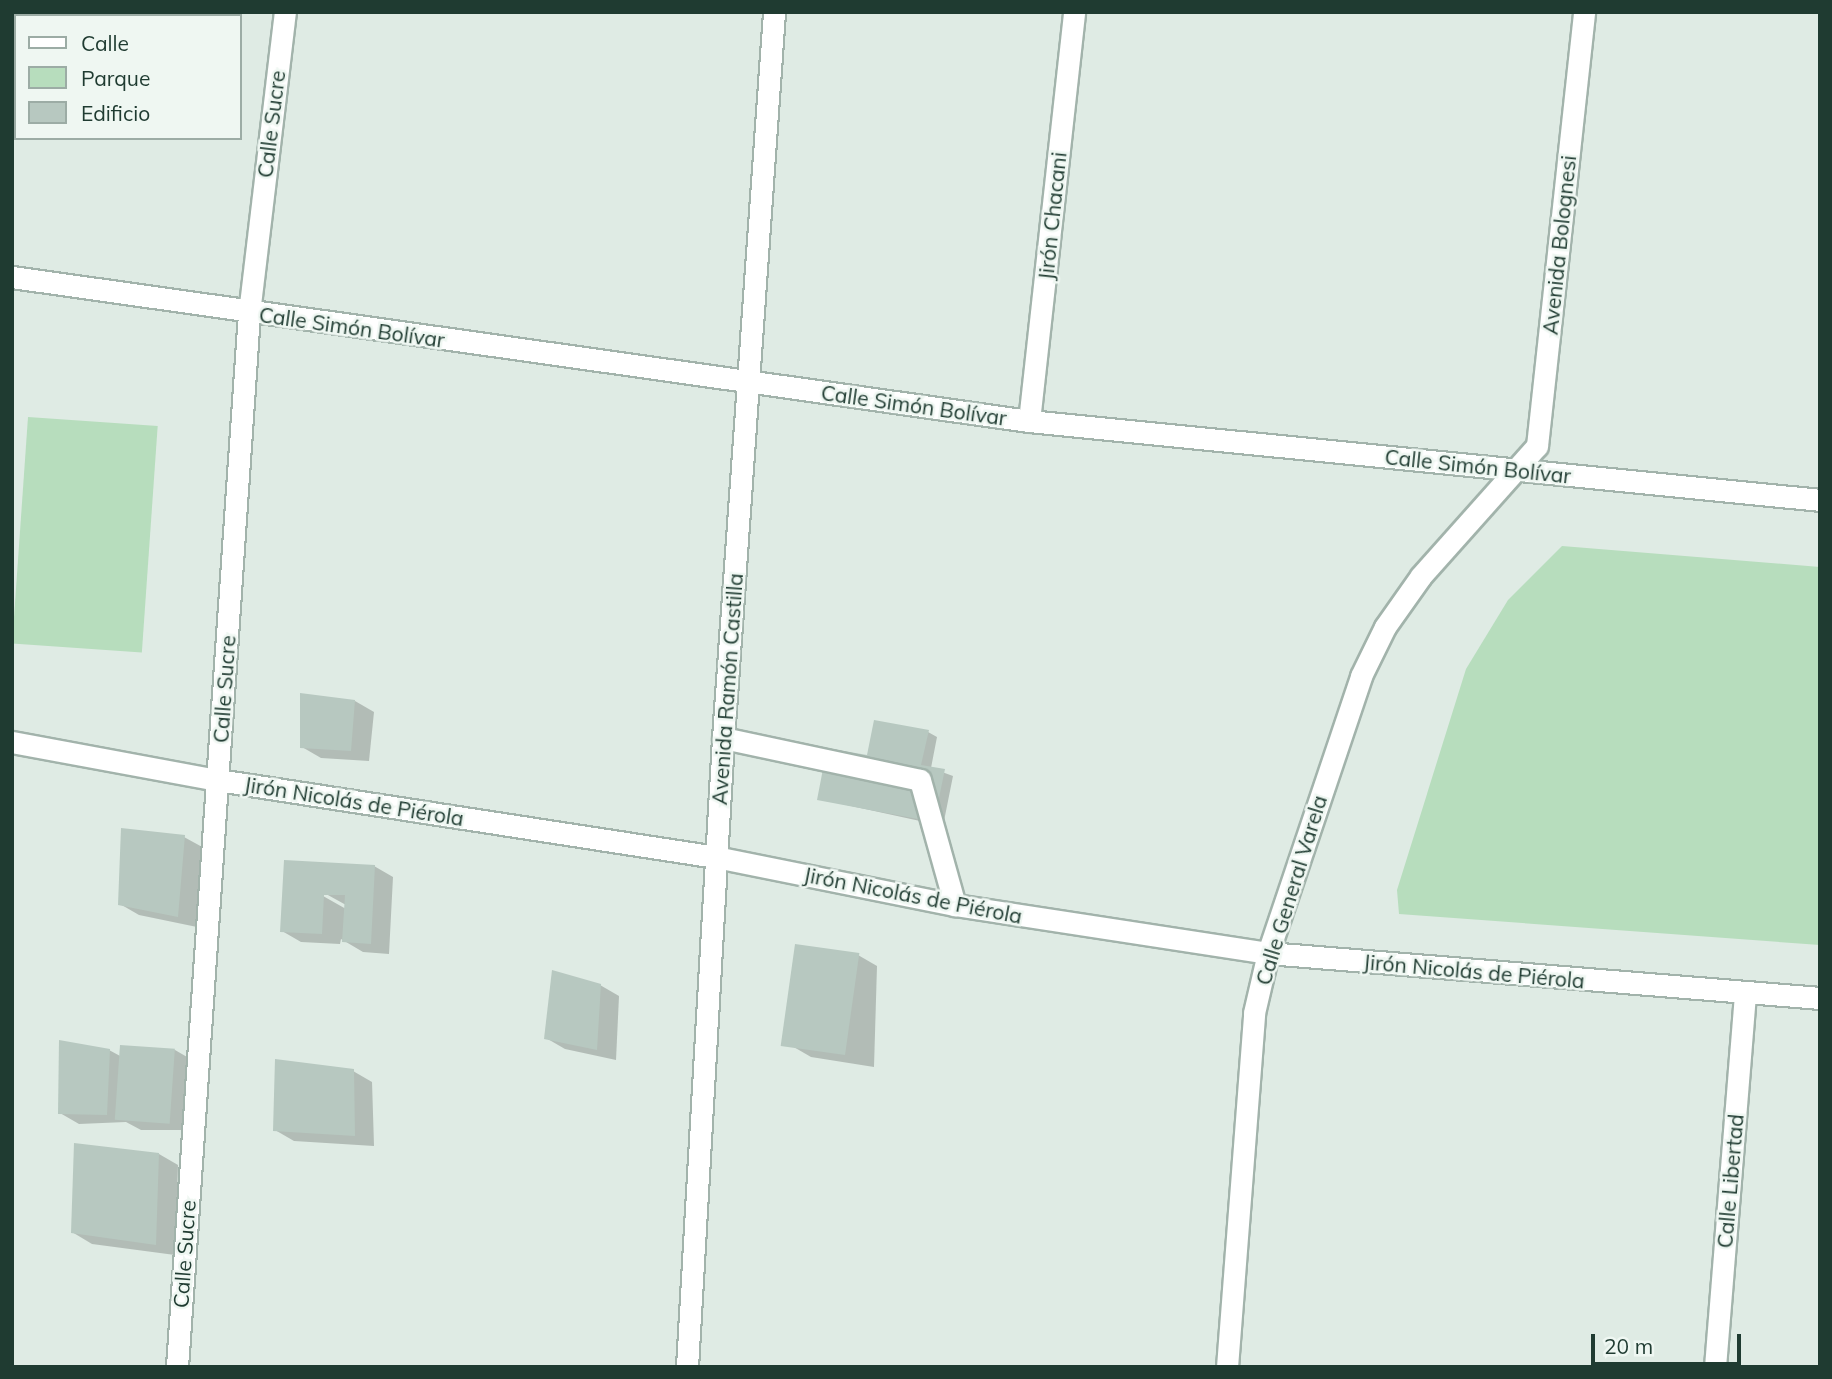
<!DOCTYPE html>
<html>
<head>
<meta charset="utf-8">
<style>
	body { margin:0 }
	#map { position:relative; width:1832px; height:1379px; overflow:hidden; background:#dfebe4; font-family:Mulish,sans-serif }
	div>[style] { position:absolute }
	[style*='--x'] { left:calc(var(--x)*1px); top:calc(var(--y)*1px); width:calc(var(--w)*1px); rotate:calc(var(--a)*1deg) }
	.green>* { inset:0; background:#b7ddbd; transform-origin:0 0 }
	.shadow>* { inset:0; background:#0003 }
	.building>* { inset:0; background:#b7c8c0; transform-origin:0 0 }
	.roads { filter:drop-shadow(2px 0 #a2b3ab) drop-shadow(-2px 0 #a2b3ab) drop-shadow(0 2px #a2b3ab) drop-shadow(0 -2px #a2b3ab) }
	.lane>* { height:21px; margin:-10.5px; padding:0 10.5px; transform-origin:10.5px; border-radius:10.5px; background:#fff }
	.street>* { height:21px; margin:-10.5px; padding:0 10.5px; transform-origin:10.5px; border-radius:10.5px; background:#fff }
	.secondary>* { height:21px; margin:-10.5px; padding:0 10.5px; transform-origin:10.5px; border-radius:10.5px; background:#fff }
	span { translate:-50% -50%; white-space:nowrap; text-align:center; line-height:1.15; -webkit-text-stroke:5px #eff7f2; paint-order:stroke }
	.street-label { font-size:21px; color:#1f3b31 }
	.frame { position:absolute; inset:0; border:14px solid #1f3b31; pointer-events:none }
	.legend { position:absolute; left:14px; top:14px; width:228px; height:126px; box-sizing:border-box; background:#eff7f2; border:2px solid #9caca5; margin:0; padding:9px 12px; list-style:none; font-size:21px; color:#1f3b31 }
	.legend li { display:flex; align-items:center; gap:14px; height:35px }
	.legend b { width:35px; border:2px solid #9caca5 }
	.scale { position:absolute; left:1591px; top:1334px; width:150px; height:32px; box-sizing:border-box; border:4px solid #1f3b31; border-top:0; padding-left:9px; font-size:21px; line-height:24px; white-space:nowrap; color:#1f3b31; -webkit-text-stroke:5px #eff7f2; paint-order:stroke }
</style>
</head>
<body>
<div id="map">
	<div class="green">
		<i style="left:28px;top:417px;width:130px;height:227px;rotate:4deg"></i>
		<i style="clip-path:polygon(1562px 546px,1820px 567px,1820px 945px,1399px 914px,1397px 890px,1466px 669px,1508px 600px)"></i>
	</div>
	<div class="shadow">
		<i style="clip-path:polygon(355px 701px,374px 712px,369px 761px,321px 758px,302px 747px)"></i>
		<i style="clip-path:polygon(928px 732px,937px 737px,931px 768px,953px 776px,943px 826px,819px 799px,868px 758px)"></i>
		<i style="clip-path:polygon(184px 837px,204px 848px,197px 927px,139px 915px,120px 904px)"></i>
		<i style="clip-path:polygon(evenodd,285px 861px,374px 866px,393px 877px,389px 954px,363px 952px,341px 939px,340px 944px,301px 942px,282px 931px,285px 861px,317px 889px,346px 905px,346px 909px,316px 892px,317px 889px)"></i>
		<i style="clip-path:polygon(858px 955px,877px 966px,874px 1067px,811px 1057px,792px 1046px)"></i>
		<i style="clip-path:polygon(600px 985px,619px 996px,616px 1060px,565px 1049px,546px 1038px)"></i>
		<i style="clip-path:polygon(109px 1050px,122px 1057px,175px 1050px,194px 1061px,192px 1130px,141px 1130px,126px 1122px,79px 1124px,60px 1113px)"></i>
		<i style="clip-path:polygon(353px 1071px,372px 1082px,374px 1146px,294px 1141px,275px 1130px)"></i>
		<i style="clip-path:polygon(159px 1154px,178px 1165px,175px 1255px,92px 1244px,72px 1232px)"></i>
	</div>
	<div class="building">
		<i style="clip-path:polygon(300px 693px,355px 700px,351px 751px,300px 748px)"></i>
		<i style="clip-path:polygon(874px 720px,929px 730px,921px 765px,945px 769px,934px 822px,817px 800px,827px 748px,867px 755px)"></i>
		<i style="clip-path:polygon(121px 828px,185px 835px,178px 917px,118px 905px)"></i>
		<i style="clip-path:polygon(284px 860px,375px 865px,371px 944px,342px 942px,345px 895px,324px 895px,322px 934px,280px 932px)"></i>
		<i style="left:795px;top:944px;width:65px;height:103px;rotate:8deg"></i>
		<i style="clip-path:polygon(552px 970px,601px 984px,597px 1050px,544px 1039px)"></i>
		<i style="clip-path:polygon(59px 1040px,110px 1049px,107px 1115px,58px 1114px)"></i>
		<i style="left:120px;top:1045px;width:55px;height:75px;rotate:4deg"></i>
		<i style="clip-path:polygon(275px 1059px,354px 1069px,355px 1136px,273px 1131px)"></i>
		<i style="clip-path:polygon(74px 1143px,159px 1153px,156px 1245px,71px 1233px)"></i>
	</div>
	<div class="roads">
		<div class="lane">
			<i style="--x:723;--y:738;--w:201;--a:12"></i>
			<i style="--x:920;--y:780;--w:130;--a:74.4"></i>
		</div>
		<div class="street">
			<i style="--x:12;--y:277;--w:1027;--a:8.06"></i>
			<i style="--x:1029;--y:421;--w:795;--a:5.7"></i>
			<i style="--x:1029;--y:421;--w:411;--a:-83.7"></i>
			<i style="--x:12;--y:742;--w:209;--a:10.5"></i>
			<i style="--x:218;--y:780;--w:504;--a:8.79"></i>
			<i style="--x:716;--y:857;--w:244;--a:11.4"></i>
			<i style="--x:955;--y:905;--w:317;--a:8.7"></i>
			<i style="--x:1268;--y:953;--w:554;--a:4.66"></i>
			<i style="--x:177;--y:1367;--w:1056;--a:-86.09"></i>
			<i style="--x:249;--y:313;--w:303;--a:-83.2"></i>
			<i style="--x:1227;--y:1367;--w:355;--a:-85.6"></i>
			<i style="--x:1254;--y:1013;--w:62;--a:-76.9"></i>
			<i style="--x:1268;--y:953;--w:292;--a:-71.4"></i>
			<i style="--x:1361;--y:676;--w:55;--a:-63.9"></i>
			<i style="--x:1385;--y:627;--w:62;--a:-54.8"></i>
			<i style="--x:1421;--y:576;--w:174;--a:-48.3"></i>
			<i style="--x:1537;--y:446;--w:437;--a:-83.8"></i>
			<i style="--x:1715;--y:1367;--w:374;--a:-85.4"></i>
		</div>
		<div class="secondary">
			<i style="--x:687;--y:1367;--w:630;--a:-86.72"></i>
			<i style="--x:723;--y:738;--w:728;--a:-85.98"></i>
		</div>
	</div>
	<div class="street-label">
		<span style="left:271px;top:124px;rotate:-83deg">Calle Sucre</span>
		<span style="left:1052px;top:216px;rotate:-84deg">Jirón Chacani</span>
		<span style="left:1559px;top:245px;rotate:-84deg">Avenida Bolognesi</span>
		<span style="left:352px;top:327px;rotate:8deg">Calle Simón Bolívar</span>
		<span style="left:914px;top:405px;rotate:8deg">Calle Simón Bolívar</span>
		<span style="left:1478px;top:466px;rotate:6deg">Calle Simón Bolívar</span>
		<span style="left:224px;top:689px;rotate:-86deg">Calle Sucre</span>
		<span style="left:727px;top:689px;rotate:-86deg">Avenida Ramón Castilla</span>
		<span style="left:354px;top:801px;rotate:9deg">Jirón Nicolás de Piérola</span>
		<span style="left:1291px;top:890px;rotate:-73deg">Calle General Varela</span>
		<span style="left:913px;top:895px;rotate:11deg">Jirón Nicolás de Piérola</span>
		<span style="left:1474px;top:971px;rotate:5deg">Jirón Nicolás de Piérola</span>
		<span style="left:1730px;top:1181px;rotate:-85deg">Calle Libertad</span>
		<span style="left:184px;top:1254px;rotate:-86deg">Calle Sucre</span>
	</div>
	<div class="frame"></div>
	<ul class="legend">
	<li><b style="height:9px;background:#fff"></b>Calle</li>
	<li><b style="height:19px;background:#b7ddbd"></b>Parque</li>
	<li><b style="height:19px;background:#b7c8c0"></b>Edificio</li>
	</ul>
	<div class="scale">20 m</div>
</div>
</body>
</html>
